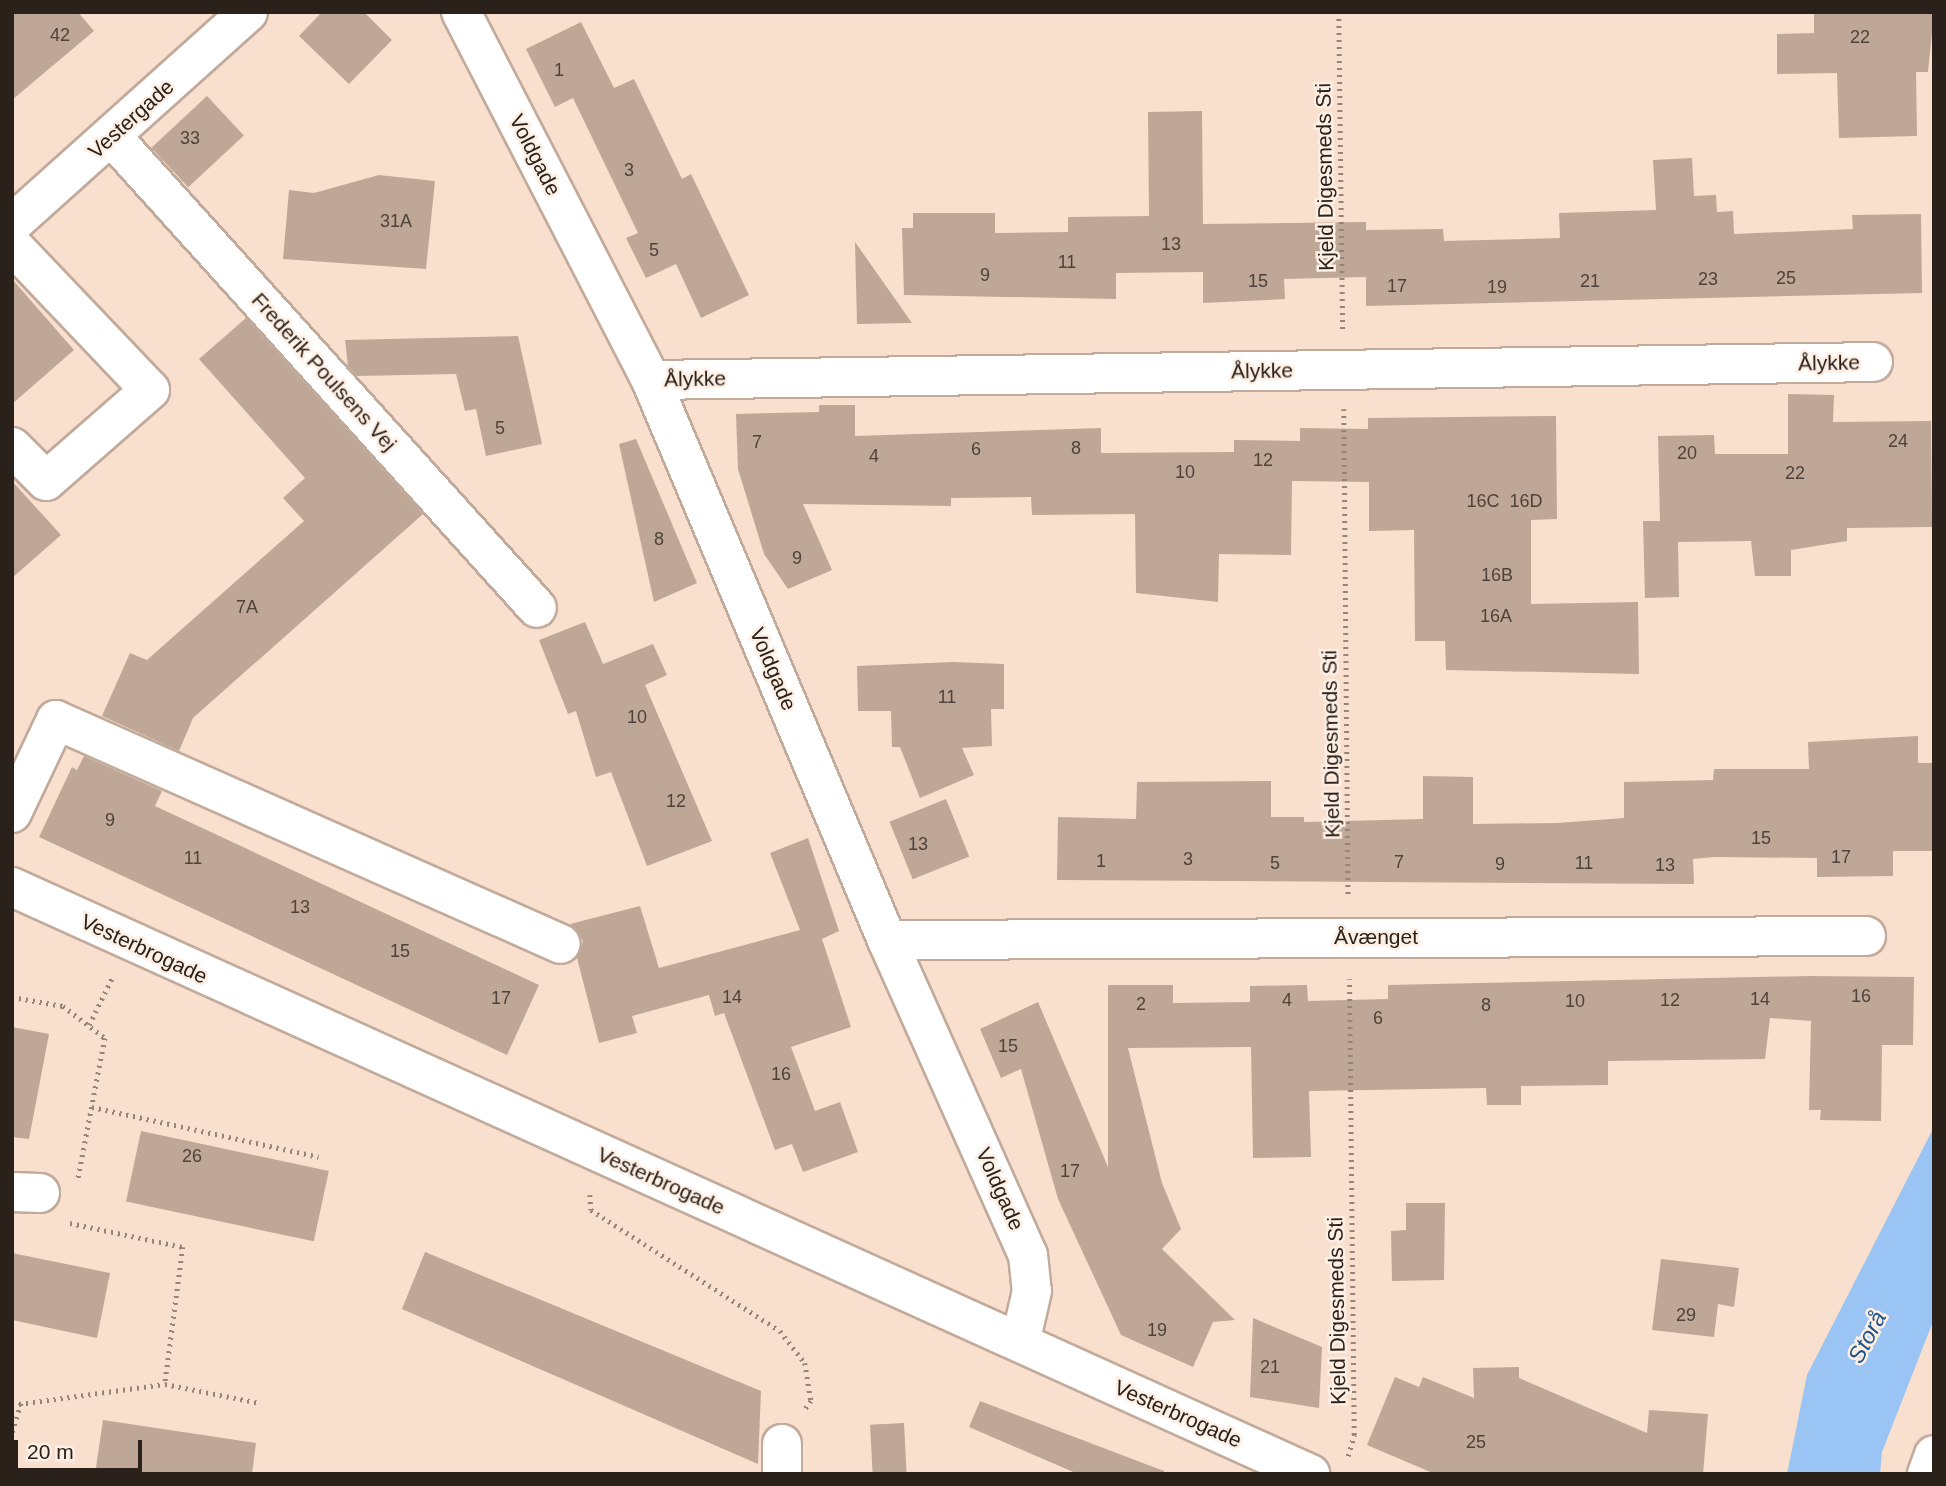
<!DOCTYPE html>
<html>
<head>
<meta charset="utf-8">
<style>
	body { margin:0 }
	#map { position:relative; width:1946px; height:1486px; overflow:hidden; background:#f8dfce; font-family:Arial,sans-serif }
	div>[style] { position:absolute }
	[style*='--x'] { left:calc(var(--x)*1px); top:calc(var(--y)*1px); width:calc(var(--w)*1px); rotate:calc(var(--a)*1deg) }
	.water>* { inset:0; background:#99c4f4 }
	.building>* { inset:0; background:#bfa797; transform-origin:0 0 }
	.path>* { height:4.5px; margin-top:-2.25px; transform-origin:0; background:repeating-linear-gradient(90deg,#968479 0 2px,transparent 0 7px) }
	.roads { filter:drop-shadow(2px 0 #c2aa9a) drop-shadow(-2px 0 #c2aa9a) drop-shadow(0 2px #c2aa9a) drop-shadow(0 -2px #c2aa9a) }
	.minor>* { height:38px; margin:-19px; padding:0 19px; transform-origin:19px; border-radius:19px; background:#fff }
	span { translate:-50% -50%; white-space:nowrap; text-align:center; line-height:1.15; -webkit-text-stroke:5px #feefe4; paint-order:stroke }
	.number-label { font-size:18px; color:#4f423a }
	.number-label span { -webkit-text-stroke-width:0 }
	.street-label { font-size:21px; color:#2a211b }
	.water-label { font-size:23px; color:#1d558b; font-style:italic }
	.frame { position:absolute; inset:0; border:14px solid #2a211b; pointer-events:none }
	.scale { position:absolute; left:14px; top:1440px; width:128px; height:32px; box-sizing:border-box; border:4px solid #2a211b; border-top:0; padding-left:9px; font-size:21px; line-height:24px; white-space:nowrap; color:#2a211b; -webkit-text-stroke:5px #feefe4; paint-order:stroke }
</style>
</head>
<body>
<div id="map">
	<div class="water">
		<i style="clip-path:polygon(1934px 1127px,1934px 1319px,1882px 1452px,1880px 1474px,1787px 1474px,1807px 1375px)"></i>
	</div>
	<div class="building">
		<i style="clip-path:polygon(12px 12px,78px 12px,94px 31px,12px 100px)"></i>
		<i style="clip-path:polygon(322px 12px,364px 12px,392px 40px,349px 84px,299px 36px)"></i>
		<i style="clip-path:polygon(1814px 12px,1934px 12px,1928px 72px,1916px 72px,1917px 136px,1839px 138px,1837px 73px,1777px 74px,1777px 34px,1814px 33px)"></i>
		<i style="clip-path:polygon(581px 22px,614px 88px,634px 79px,682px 179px,691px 174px,749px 295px,701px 318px,676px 264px,646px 278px,626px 238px,638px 233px,573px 98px,555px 107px,526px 49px)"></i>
		<i style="left:207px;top:96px;width:54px;height:76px;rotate:47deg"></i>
		<i style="clip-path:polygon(1202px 111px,1203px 224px,1366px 222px,1366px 230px,1443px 229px,1444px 241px,1560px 238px,1559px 213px,1656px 210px,1653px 160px,1692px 158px,1694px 196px,1716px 195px,1717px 212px,1733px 211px,1734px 234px,1853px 229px,1852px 215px,1921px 214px,1922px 293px,1366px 306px,1366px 277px,1284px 279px,1285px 299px,1203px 303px,1203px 272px,1116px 273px,1116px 299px,904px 295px,902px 228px,913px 228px,913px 213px,995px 213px,995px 233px,1068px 232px,1068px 217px,1149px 216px,1148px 112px)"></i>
		<i style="clip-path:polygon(379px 175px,435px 181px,426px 269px,283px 259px,289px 190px,314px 193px)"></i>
		<i style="clip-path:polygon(855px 242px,912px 323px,857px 324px)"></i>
		<i style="clip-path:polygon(12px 279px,74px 350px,12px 404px)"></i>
		<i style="clip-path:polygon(246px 318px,423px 514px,193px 718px,179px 751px,102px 716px,130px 653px,147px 660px,304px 521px,283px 498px,305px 478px,199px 359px)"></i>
		<i style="clip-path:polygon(518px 336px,542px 444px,486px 456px,476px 409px,465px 411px,456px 374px,357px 376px,348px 366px,345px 340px)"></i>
		<i style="clip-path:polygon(1788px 394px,1834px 395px,1833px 422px,1931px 421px,1932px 527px,1847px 528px,1847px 541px,1791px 550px,1791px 576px,1755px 576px,1751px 541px,1678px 542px,1679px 597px,1645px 598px,1643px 521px,1660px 521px,1658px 436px,1714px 435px,1715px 454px,1788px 454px)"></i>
		<i style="clip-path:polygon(819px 405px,855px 405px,855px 436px,1101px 428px,1101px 453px,1234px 452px,1234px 440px,1300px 441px,1300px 428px,1368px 429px,1368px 418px,1556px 416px,1557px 519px,1531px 520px,1531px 604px,1638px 602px,1639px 674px,1446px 670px,1445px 641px,1415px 641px,1414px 530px,1369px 531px,1369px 482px,1292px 481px,1291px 555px,1219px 554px,1218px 602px,1136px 593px,1135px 514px,1032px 515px,1031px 497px,951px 498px,951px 506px,803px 504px,832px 570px,788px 589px,764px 554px,738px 469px,736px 414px,819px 412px)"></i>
		<i style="clip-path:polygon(636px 439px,697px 583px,654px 602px,619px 444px)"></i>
		<i style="clip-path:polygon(12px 481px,61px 535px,12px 578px)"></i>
		<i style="clip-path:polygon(585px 622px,603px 664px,653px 644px,667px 675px,645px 685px,712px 841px,647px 866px,611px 772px,596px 777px,576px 711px,568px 714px,539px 640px)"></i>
		<i style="clip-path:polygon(953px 662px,1004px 664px,1004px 709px,991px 709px,992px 746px,962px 748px,974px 775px,920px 798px,900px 747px,892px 747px,891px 711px,858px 711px,857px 666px)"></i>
		<i style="clip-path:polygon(1918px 736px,1918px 763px,1934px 763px,1934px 851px,1893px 851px,1893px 876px,1817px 877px,1817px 858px,1715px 857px,1693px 859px,1694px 884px,1057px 880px,1058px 817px,1136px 819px,1137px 782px,1271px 781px,1271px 817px,1304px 817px,1304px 822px,1423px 819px,1423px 776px,1473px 777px,1473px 824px,1557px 823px,1624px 818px,1624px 782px,1713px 780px,1714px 769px,1809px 769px,1808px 742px)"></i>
		<i style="clip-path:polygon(84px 756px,162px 791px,155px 806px,539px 985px,507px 1055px,39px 837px,72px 767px,77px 770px)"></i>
		<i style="left:946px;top:799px;width:62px;height:61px;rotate:68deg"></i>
		<i style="clip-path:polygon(808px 838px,839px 931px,822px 939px,851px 1027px,791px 1047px,815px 1111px,840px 1102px,858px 1152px,803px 1172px,792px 1144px,775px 1150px,724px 1013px,715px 1016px,709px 995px,632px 1016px,637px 1033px,599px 1043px,577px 958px,583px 941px,570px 924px,640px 906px,659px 968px,800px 930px,770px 853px)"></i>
		<i style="clip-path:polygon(1808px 976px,1914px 977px,1913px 1045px,1882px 1045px,1881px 1121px,1820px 1120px,1821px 1110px,1809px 1110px,1811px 1021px,1770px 1018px,1765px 1059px,1608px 1061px,1608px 1085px,1521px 1086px,1521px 1105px,1487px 1105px,1486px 1088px,1309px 1091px,1311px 1157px,1253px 1158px,1251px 1047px,1128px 1048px,1162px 1183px,1181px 1229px,1162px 1249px,1235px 1320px,1213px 1322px,1193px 1367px,1121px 1335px,1058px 1199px,1021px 1069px,1001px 1078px,980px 1029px,1038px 1002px,1108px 1167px,1108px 985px,1173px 985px,1173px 1003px,1250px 1002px,1250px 986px,1307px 985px,1308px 1001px,1388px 999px,1388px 985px)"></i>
		<i style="clip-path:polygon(12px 1027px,49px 1034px,29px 1139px,12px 1137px)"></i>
		<i style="left:141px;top:1131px;width:192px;height:72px;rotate:12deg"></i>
		<i style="clip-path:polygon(1406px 1203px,1445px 1203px,1444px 1280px,1392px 1281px,1391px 1231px,1406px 1230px)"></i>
		<i style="clip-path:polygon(425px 1252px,761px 1391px,758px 1464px,402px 1309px)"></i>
		<i style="clip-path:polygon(12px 1253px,110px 1273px,97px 1338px,12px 1320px)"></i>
		<i style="clip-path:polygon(1661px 1259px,1739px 1268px,1734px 1307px,1718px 1304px,1714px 1337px,1652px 1330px)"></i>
		<i style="clip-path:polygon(1253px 1318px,1322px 1347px,1319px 1408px,1250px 1397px)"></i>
		<i style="clip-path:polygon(1519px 1367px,1519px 1378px,1647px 1433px,1649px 1410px,1708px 1414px,1703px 1474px,1435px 1474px,1367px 1445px,1395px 1377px,1419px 1387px,1423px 1377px,1474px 1398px,1473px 1368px)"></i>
		<i style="clip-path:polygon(980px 1401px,1164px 1471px,1164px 1474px,1078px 1474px,969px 1427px)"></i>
		<i style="clip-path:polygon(103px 1420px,256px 1443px,252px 1474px,95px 1474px)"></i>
		<i style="left:904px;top:1423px;width:51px;height:34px;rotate:87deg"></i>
	</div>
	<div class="path">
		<i style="--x:1339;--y:12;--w:318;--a:89.3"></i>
		<i style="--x:1344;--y:409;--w:488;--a:89.5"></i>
		<i style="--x:12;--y:997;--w:52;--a:10"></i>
		<i style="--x:63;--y:1006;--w:53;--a:37.3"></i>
		<i style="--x:105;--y:1038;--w:144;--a:100.8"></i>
		<i style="--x:89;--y:1025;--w:52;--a:-63.9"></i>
		<i style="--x:92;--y:1107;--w:232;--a:12.4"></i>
		<i style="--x:590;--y:1195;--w:15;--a:86"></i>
		<i style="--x:591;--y:1210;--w:224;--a:32.6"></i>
		<i style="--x:780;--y:1331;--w:41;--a:52"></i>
		<i style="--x:805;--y:1363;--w:38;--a:81"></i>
		<i style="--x:811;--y:1401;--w:12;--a:125"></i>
		<i style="--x:70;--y:1223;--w:116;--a:12"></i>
		<i style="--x:183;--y:1247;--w:138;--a:97.5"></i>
		<i style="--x:12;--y:1405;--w:154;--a:-7.8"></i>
		<i style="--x:165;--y:1384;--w:97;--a:11.3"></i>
		<i style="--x:12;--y:1432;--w:30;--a:-73"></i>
		<i style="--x:1348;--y:1456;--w:22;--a:-74"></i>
		<i style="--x:1354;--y:1435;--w:456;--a:-90.6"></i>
	</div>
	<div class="roads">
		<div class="minor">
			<i style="--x:461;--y:12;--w:414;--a:62.7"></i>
			<i style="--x:651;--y:380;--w:608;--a:67.15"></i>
			<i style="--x:887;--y:940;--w:345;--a:65.9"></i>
			<i style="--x:1028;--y:1255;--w:36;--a:84"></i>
			<i style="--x:1032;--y:1291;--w:53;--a:103"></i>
			<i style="--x:112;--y:137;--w:634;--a:47.94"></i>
			<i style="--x:12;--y:224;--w:317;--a:-41.9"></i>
			<i style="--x:12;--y:245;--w:200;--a:46.4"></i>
			<i style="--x:150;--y:390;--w:138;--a:138.8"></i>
			<i style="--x:46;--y:481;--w:48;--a:-135"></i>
			<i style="--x:651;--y:380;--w:1222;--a:-0.84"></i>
			<i style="--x:12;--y:813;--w:103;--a:-64.7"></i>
			<i style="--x:56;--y:720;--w:552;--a:23.92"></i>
			<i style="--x:12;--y:887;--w:1425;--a:24.33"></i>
			<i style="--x:887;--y:940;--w:979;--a:-0.23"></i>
			<i style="--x:12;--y:1192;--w:28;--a:2"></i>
			<i style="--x:782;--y:1474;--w:30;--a:-90"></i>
			<i style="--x:1927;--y:1474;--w:20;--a:-70"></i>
		</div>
	</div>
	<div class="number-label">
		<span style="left:60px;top:35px">42</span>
		<span style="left:1860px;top:37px">22</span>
		<span style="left:559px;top:70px">1</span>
		<span style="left:190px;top:138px">33</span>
		<span style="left:629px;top:170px">3</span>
		<span style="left:396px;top:221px">31A</span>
		<span style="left:1171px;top:244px">13</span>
		<span style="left:654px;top:250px">5</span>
		<span style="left:1067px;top:262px">11</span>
		<span style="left:985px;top:275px">9</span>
		<span style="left:1786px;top:278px">25</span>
		<span style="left:1708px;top:279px">23</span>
		<span style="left:1258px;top:281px">15</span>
		<span style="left:1590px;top:281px">21</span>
		<span style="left:1397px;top:286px">17</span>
		<span style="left:1497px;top:287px">19</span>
		<span style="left:500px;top:428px">5</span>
		<span style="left:1898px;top:441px">24</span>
		<span style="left:757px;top:442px">7</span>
		<span style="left:1076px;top:448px">8</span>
		<span style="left:976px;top:449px">6</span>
		<span style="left:1687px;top:453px">20</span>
		<span style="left:874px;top:456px">4</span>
		<span style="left:1263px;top:460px">12</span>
		<span style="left:1185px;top:472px">10</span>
		<span style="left:1795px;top:473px">22</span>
		<span style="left:1483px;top:501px">16C</span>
		<span style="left:1526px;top:501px">16D</span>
		<span style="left:659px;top:539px">8</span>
		<span style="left:797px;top:558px">9</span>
		<span style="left:1497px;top:575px">16B</span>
		<span style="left:247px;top:607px">7A</span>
		<span style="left:1496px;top:616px">16A</span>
		<span style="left:947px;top:697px">11</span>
		<span style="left:637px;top:717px">10</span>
		<span style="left:676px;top:801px">12</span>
		<span style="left:110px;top:820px">9</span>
		<span style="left:1761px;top:838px">15</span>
		<span style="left:918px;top:844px">13</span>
		<span style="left:1841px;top:857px">17</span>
		<span style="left:193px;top:858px">11</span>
		<span style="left:1188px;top:859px">3</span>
		<span style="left:1101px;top:861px">1</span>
		<span style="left:1399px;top:862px">7</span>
		<span style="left:1275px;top:863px">5</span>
		<span style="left:1584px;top:863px">11</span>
		<span style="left:1500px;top:864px">9</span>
		<span style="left:1665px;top:865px">13</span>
		<span style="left:300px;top:907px">13</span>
		<span style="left:400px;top:951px">15</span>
		<span style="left:1861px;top:996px">16</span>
		<span style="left:732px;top:997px">14</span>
		<span style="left:501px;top:998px">17</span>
		<span style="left:1760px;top:999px">14</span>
		<span style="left:1287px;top:1000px">4</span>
		<span style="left:1670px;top:1000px">12</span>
		<span style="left:1575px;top:1001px">10</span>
		<span style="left:1141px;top:1004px">2</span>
		<span style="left:1486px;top:1005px">8</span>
		<span style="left:1378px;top:1018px">6</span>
		<span style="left:1008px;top:1046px">15</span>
		<span style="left:781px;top:1074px">16</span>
		<span style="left:192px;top:1156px">26</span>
		<span style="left:1070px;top:1171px">17</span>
		<span style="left:1686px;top:1315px">29</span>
		<span style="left:1157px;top:1330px">19</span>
		<span style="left:1270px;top:1367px">21</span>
		<span style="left:1476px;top:1442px">25</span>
	</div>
	<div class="street-label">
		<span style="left:131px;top:119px;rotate:-42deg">Vestergade</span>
		<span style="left:535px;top:155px;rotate:63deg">Voldgade</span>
		<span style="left:1325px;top:177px;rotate:-91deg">Kjeld Digesmeds Sti</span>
		<span style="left:1829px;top:363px;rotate:-1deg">Ålykke</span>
		<span style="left:1262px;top:371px;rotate:-1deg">Ålykke</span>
		<span style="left:324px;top:372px;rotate:48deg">Frederik Poulsens Vej</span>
		<span style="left:695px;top:379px;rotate:-1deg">Ålykke</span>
		<span style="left:773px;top:669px;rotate:67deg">Voldgade</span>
		<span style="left:1331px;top:744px;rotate:-91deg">Kjeld Digesmeds Sti</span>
		<span style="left:1376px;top:937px">Åvænget</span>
		<span style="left:144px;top:949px;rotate:25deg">Vesterbrogade</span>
		<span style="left:661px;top:1181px;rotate:24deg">Vesterbrogade</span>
		<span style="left:1000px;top:1189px;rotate:66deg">Voldgade</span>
		<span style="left:1337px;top:1311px;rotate:-91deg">Kjeld Digesmeds Sti</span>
		<span style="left:1178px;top:1414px;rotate:24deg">Vesterbrogade</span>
	</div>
	<div class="water-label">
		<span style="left:1867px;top:1337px;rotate:-62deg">Storå</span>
	</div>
	<div class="frame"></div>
	<div class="scale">20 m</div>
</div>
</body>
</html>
